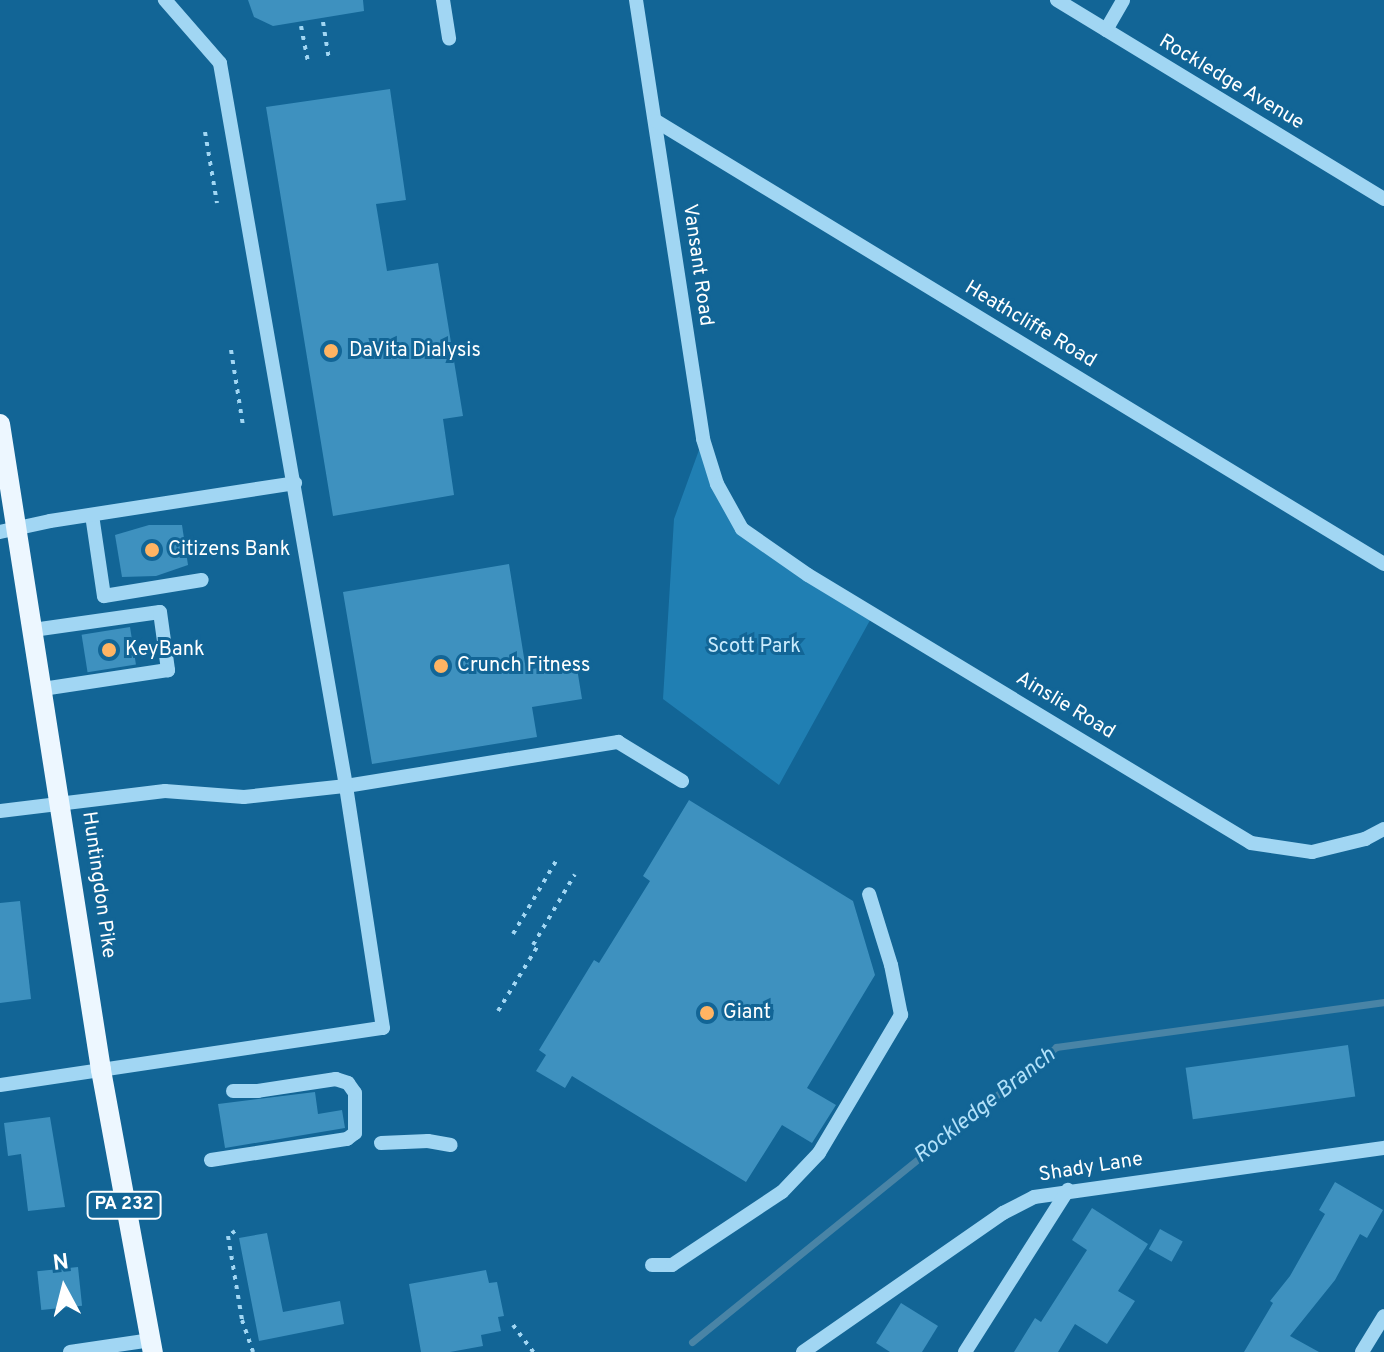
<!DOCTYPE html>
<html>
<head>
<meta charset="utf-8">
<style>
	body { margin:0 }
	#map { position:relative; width:1384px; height:1352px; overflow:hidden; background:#126596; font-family:Overpass,sans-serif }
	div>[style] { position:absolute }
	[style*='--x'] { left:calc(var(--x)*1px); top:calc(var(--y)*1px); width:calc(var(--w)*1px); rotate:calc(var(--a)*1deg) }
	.green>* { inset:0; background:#207fb3 }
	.stream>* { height:7px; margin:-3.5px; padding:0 3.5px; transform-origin:3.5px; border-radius:3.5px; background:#4984a6 }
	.building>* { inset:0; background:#3e91bf; transform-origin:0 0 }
	.path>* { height:4px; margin-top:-2px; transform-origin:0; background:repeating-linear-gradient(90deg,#a1d6f3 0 4px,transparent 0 10px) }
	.minor>* { height:14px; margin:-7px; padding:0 7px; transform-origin:7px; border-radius:7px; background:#a1d6f3 }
	.major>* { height:20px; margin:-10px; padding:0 10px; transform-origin:10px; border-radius:10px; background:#edf7ff }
	.dots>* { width:22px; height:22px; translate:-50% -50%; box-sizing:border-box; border:4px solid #126596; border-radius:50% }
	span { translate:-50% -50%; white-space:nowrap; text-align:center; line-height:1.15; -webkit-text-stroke:6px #126596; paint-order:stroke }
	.shield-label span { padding:2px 6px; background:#126596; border:2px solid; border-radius:6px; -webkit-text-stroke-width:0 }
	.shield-label { font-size:18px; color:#fff; font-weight:700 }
	.street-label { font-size:20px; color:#fff }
	.poi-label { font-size:20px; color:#fff }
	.left { translate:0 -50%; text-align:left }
	.park-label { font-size:20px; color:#c9ebfd }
	.water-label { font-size:22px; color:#b1e1fa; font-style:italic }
	.north { position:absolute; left:24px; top:1248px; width:80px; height:80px; -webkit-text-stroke:6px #126596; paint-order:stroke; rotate:353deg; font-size:22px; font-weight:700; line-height:32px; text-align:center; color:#fff }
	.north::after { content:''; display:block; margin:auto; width:28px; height:36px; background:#fff; clip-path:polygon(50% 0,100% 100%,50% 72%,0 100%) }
</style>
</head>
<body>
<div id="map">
	<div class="green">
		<i style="clip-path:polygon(703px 439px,742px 529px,874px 613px,779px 785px,663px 699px,674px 519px)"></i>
	</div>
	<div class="stream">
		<i style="--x:692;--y:1342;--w:469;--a:-39"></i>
		<i style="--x:1056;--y:1047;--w:331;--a:-7.8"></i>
	</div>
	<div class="building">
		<i style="clip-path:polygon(248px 0,363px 0,364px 11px,273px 26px,254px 17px)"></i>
		<i style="clip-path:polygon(390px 89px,406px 200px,376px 204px,387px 271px,438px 263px,463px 416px,443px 419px,454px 495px,333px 516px,266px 107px)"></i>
		<i style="clip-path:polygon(149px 525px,182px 525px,188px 565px,156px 576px,122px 577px,115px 535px)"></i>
		<i style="clip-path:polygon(509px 564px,526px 670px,576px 662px,582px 699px,532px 707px,537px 737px,372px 764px,343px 592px)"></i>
		<i style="left:130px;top:627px;width:38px;height:49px;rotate:81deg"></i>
		<i style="clip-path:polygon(689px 800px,853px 901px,875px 975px,807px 1088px,836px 1105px,812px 1143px,782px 1125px,746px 1182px,572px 1076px,565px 1088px,536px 1071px,546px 1055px,539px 1050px,594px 960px,599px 963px,650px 881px,643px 876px)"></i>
		<i style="clip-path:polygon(20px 901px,31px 999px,0 1003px,0 903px)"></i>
		<i style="left:1348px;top:1045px;width:52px;height:164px;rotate:82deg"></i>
		<i style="clip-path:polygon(315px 1092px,318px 1114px,342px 1110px,345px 1128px,225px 1148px,218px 1104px)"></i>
		<i style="clip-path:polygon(50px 1117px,65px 1207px,28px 1211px,21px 1154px,8px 1156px,4px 1123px)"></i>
		<i style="clip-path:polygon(1335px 1182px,1383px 1210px,1367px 1238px,1360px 1234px,1335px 1280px,1290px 1336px,1319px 1352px,1244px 1352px,1273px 1303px,1270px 1301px,1290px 1276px,1325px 1214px,1319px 1210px)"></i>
		<i style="clip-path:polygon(1092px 1208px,1148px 1244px,1118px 1291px,1135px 1301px,1107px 1344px,1075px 1324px,1058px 1352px,1014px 1352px,1035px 1318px,1041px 1322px,1087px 1250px,1072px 1240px)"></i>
		<i style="left:1160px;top:1229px;width:26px;height:23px;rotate:29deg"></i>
		<i style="clip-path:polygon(267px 1233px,283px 1312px,340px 1301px,344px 1324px,259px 1341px,239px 1238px)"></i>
		<i style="left:78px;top:1267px;width:39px;height:41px;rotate:84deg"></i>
		<i style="clip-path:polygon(486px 1270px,489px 1283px,497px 1282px,504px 1316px,498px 1317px,501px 1331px,481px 1335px,483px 1346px,450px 1352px,421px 1352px,409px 1284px)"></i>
		<i style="clip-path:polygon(901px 1303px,938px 1326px,922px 1352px,890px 1352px,876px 1343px)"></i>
	</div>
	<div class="path">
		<i style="--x:323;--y:22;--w:38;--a:81"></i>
		<i style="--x:301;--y:26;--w:38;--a:79"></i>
		<i style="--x:205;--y:132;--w:72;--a:80.4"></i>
		<i style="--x:231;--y:350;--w:77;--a:81"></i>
		<i style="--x:513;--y:934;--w:85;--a:-59.5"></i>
		<i style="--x:533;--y:945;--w:82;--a:-59.4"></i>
		<i style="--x:498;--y:1011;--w:75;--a:-58.6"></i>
		<i style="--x:235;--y:1231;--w:9;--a:144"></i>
		<i style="--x:228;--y:1236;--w:85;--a:80.5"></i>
		<i style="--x:242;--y:1320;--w:34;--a:71"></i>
		<i style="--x:513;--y:1325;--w:34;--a:53"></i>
	</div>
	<div class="minor">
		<i style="--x:443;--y:0;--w:39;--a:81"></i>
		<i style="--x:636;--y:0;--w:444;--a:81.3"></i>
		<i style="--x:703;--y:439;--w:47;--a:72.7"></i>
		<i style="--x:717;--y:484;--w:51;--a:60.9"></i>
		<i style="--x:742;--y:529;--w:80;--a:34.9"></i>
		<i style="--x:808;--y:575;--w:518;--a:31.17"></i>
		<i style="--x:1251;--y:843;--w:62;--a:8.4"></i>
		<i style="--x:1312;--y:852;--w:55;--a:-13.8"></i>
		<i style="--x:1365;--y:839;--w:21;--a:-28"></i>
		<i style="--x:1057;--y:0;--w:383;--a:31.3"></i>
		<i style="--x:1106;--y:30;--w:34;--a:-60"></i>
		<i style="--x:656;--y:121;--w:852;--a:31.32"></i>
		<i style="--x:92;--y:515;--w:82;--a:81.6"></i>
		<i style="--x:104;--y:596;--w:99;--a:-9.3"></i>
		<i style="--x:0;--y:532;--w:51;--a:-12.4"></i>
		<i style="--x:50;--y:521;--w:248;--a:-8.8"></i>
		<i style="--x:33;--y:630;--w:128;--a:-8.1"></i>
		<i style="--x:160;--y:612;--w:59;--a:82.1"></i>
		<i style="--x:168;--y:670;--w:127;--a:171.4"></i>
		<i style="--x:0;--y:811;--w:166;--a:-6.9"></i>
		<i style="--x:165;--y:791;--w:79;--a:4.3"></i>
		<i style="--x:244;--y:797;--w:103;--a:-6.2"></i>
		<i style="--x:346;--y:786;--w:276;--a:-9.2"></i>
		<i style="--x:618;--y:742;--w:75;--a:31.4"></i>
		<i style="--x:0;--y:1085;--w:387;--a:-8.5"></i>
		<i style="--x:383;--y:1028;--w:245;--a:-98.7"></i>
		<i style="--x:346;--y:786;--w:734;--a:-99.89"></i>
		<i style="--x:220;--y:63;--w:84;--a:-131.1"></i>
		<i style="--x:381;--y:1143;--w:47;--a:-2.4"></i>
		<i style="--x:428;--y:1141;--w:23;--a:10"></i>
		<i style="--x:211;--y:1160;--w:138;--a:-8.8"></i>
		<i style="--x:347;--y:1139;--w:10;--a:-37"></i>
		<i style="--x:355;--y:1133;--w:40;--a:-90"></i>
		<i style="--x:355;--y:1093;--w:12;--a:-125"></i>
		<i style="--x:348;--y:1083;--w:13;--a:-162"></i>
		<i style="--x:336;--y:1079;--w:79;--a:171.3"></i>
		<i style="--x:258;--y:1091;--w:25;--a:180"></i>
		<i style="--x:652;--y:1265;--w:20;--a:0"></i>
		<i style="--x:672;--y:1265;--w:132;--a:-33.6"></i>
		<i style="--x:782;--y:1192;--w:54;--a:-46.5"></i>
		<i style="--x:819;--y:1153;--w:161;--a:-59.3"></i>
		<i style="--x:901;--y:1015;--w:51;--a:-101.3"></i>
		<i style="--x:891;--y:965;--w:74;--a:-107.2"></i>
		<i style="--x:70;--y:1352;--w:82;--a:-8.4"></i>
		<i style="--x:803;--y:1352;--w:244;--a:-34.8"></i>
		<i style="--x:1003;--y:1213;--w:35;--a:-27"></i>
		<i style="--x:1034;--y:1197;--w:353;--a:-8"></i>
		<i style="--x:965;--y:1352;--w:192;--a:-57.6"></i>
		<i style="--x:1362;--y:1352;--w:42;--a:-58.6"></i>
	</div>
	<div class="major">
		<i style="--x:0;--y:424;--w:654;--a:81.11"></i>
		<i style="--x:101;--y:1070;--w:287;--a:79.6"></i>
	</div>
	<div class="dots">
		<i style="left:331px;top:351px;background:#ffb463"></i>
		<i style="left:152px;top:550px;background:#ffb463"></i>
		<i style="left:109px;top:650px;background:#ffb463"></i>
		<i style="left:441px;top:666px;background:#ffb463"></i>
		<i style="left:707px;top:1013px;background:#ffb463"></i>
	</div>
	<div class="shield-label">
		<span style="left:124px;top:1205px">PA 232</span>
	</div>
	<div class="street-label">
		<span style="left:1231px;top:83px;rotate:31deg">Rockledge Avenue</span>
		<span style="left:697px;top:265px;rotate:82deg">Vansant Road</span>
		<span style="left:1030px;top:325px;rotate:31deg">Heathcliffe Road</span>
		<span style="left:1065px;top:706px;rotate:31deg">Ainslie Road</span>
		<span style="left:98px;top:885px;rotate:82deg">Huntingdon Pike</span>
		<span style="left:1091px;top:1168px;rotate:-9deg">Shady Lane</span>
	</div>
	<div class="poi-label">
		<span class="left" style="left:349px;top:351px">DaVita Dialysis</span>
		<span class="left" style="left:168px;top:550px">Citizens Bank</span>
		<span class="left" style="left:125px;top:650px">KeyBank</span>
		<span class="left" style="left:457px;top:666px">Crunch Fitness</span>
		<span class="left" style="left:723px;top:1013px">Giant</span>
	</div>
	<div class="park-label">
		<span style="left:754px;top:647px">Scott Park</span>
	</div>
	<div class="water-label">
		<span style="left:985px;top:1106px;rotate:-38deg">Rockledge Branch</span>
	</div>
	<div class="north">N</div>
</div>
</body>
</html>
